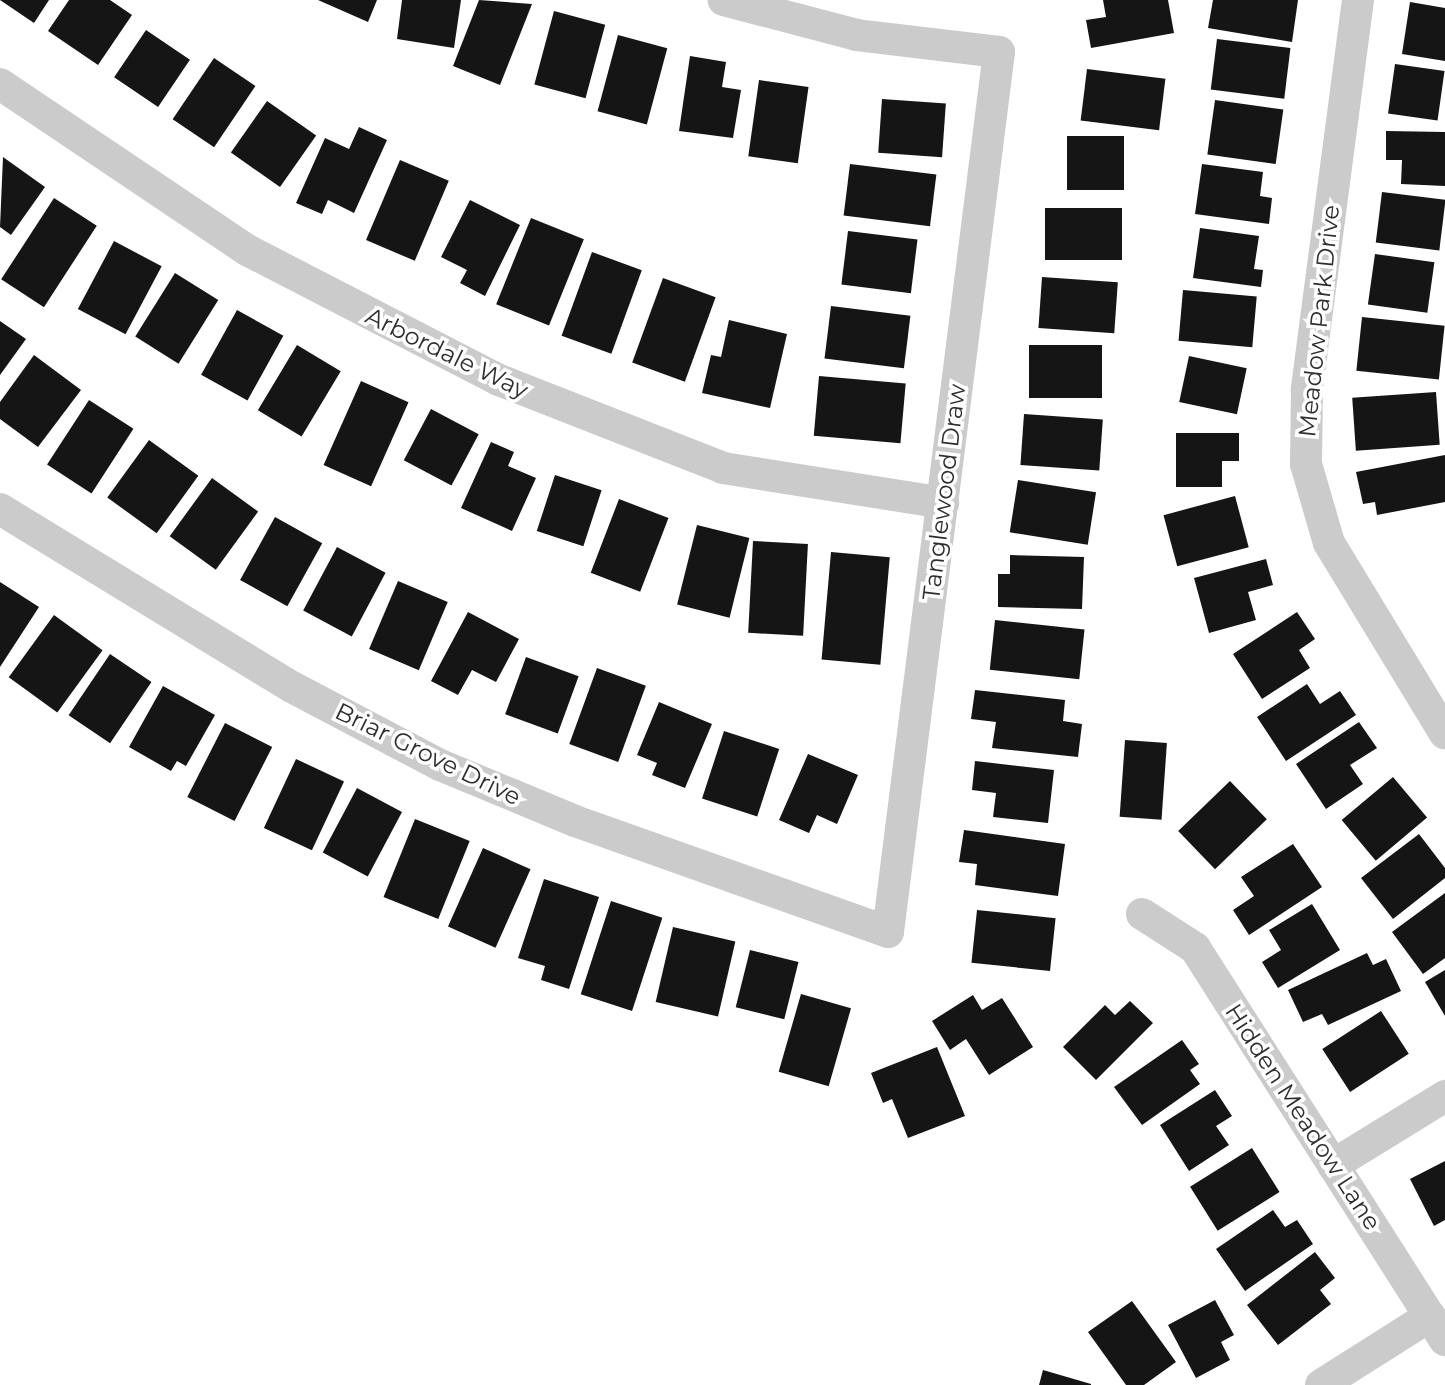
<!DOCTYPE html>
<html>
<head>
<meta charset="utf-8">
<style>
	body { margin:0 }
	#map { position:relative; width:1445px; height:1385px; overflow:hidden; background:#fff; font-family:Montserrat,sans-serif }
	div>[style] { position:absolute }
	[style*='--x'] { left:calc(var(--x)*1px); top:calc(var(--y)*1px); width:calc(var(--w)*1px); rotate:calc(var(--a)*1deg) }
	.building>* { inset:0; background:#151515; transform-origin:0 0 }
	.minor>* { height:32px; margin:-16px; padding:0 16px; transform-origin:16px; border-radius:16px; background:#cbcbcb }
	span { translate:-50% -50%; white-space:nowrap; text-align:center; line-height:1.15; -webkit-text-stroke:7px #fff; paint-order:stroke }
	.street-label { font-size:24px; color:#2e2e2e }
</style>
</head>
<body>
<div id="map">
	<div class="building">
		<i style="clip-path:polygon(0 0,49px 0,34px 23px)"></i>
		<i style="clip-path:polygon(69px 0,110px 0,132px 15px,98px 65px,48px 31px)"></i>
		<i style="clip-path:polygon(318px 0,377px 0,368px 22px)"></i>
		<i style="clip-path:polygon(402px 0,461px 0,454px 48px,397px 39px)"></i>
		<i style="clip-path:polygon(479px 0,532px 4px,500px 85px,453px 66px)"></i>
		<i style="clip-path:polygon(1103px 0,1168px 0,1174px 33px,1091px 48px,1086px 20px,1106px 17px)"></i>
		<i style="clip-path:polygon(1213px 0,1298px 0,1292px 42px,1208px 28px)"></i>
		<i style="clip-path:polygon(1410px 2px,1445px 8px,1445px 61px,1402px 54px)"></i>
		<i style="left:554px;top:11px;width:53px;height:76px;rotate:15deg"></i>
		<i style="left:146px;top:30px;width:53px;height:57px;rotate:34deg"></i>
		<i style="left:618px;top:35px;width:51px;height:79px;rotate:15deg"></i>
		<i style="left:1217px;top:39px;width:74px;height:51px;rotate:7deg"></i>
		<i style="clip-path:polygon(690px 56px,726px 62px,722px 87px,741px 90px,733px 138px,679px 131px)"></i>
		<i style="left:214px;top:58px;width:50px;height:74px;rotate:34deg"></i>
		<i style="left:1395px;top:64px;width:50px;height:50px;rotate:8deg"></i>
		<i style="left:1087px;top:69px;width:79px;height:52px;rotate:7deg"></i>
		<i style="left:759px;top:80px;width:50px;height:77px;rotate:8deg"></i>
		<i style="left:882px;top:99px;width:64px;height:54px;rotate:4deg"></i>
		<i style="left:1215px;top:100px;width:69px;height:55px;rotate:8deg"></i>
		<i style="left:267px;top:101px;width:60px;height:63px;rotate:35deg"></i>
		<i style="clip-path:polygon(359px 127px,387px 140px,354px 213px,328px 200px,322px 214px,296px 203px,325px 138px,349px 149px)"></i>
		<i style="clip-path:polygon(1386px 131px,1445px 132px,1445px 186px,1401px 184px,1402px 160px,1386px 160px)"></i>
		<i style="left:1067px;top:136px;width:57px;height:54px"></i>
		<i style="clip-path:polygon(3px 157px,45px 187px,11px 235px,0 227px)"></i>
		<i style="left:400px;top:160px;width:53px;height:87px;rotate:23deg"></i>
		<i style="left:850px;top:164px;width:87px;height:52px;rotate:7deg"></i>
		<i style="clip-path:polygon(1202px 164px,1263px 172px,1260px 196px,1272px 198px,1269px 224px,1195px 214px)"></i>
		<i style="left:1382px;top:192px;width:64px;height:51px;rotate:7deg"></i>
		<i style="left:54px;top:198px;width:51px;height:97px;rotate:33deg"></i>
		<i style="clip-path:polygon(470px 200px,520px 225px,485px 296px,460px 283px,467px 270px,441px 257px)"></i>
		<i style="left:1045px;top:208px;width:77px;height:52px"></i>
		<i style="left:531px;top:218px;width:57px;height:93px;rotate:22deg"></i>
		<i style="clip-path:polygon(1200px 228px,1259px 236px,1254px 269px,1263px 270px,1261px 287px,1193px 278px)"></i>
		<i style="left:848px;top:231px;width:70px;height:54px;rotate:7deg"></i>
		<i style="left:114px;top:241px;width:54px;height:77px;rotate:28deg"></i>
		<i style="left:592px;top:252px;width:53px;height:89px;rotate:20deg"></i>
		<i style="left:1375px;top:254px;width:60px;height:51px;rotate:8deg"></i>
		<i style="left:175px;top:273px;width:51px;height:75px;rotate:32deg"></i>
		<i style="left:1042px;top:277px;width:76px;height:51px;rotate:4deg"></i>
		<i style="left:663px;top:278px;width:56px;height:90px;rotate:20deg"></i>
		<i style="left:1183px;top:290px;width:74px;height:51px;rotate:5deg"></i>
		<i style="left:831px;top:306px;width:80px;height:53px;rotate:7deg"></i>
		<i style="left:237px;top:310px;width:53px;height:74px;rotate:29deg"></i>
		<i style="left:1362px;top:317px;width:83px;height:54px;rotate:6deg"></i>
		<i style="clip-path:polygon(729px 320px,787px 334px,770px 408px,702px 393px,711px 355px,721px 357px)"></i>
		<i style="clip-path:polygon(0 321px,26px 339px,0 375px)"></i>
		<i style="left:297px;top:345px;width:51px;height:76px;rotate:31deg"></i>
		<i style="left:1029px;top:345px;width:73px;height:53px"></i>
		<i style="clip-path:polygon(34px 355px,81px 390px,38px 447px,0 419px,0 402px)"></i>
		<i style="left:1189px;top:356px;width:59px;height:47px;rotate:12deg"></i>
		<i style="left:819px;top:376px;width:87px;height:60px;rotate:5deg"></i>
		<i style="left:361px;top:381px;width:52px;height:92px;rotate:24deg"></i>
		<i style="left:1436px;top:392px;width:53px;height:84px;rotate:86deg"></i>
		<i style="left:89px;top:400px;width:53px;height:77px;rotate:33deg"></i>
		<i style="left:431px;top:409px;width:54px;height:58px;rotate:28deg"></i>
		<i style="left:1024px;top:414px;width:79px;height:51px;rotate:4deg"></i>
		<i style="clip-path:polygon(1176px 433px,1239px 433px,1239px 461px,1222px 461px,1222px 487px,1176px 487px)"></i>
		<i style="left:149px;top:440px;width:61px;height:71px;rotate:36deg"></i>
		<i style="clip-path:polygon(491px 442px,514px 452px,508px 466px,536px 478px,512px 531px,461px 508px)"></i>
		<i style="clip-path:polygon(1445px 455px,1445px 502px,1377px 515px,1375px 502px,1363px 504px,1356px 472px)"></i>
		<i style="left:555px;top:475px;width:49px;height:59px;rotate:18deg"></i>
		<i style="left:212px;top:478px;width:57px;height:72px;rotate:36deg"></i>
		<i style="left:1018px;top:480px;width:79px;height:53px;rotate:9deg"></i>
		<i style="left:1235px;top:496px;width:53px;height:74px;rotate:75deg"></i>
		<i style="left:619px;top:499px;width:53px;height:79px;rotate:21deg"></i>
		<i style="left:275px;top:517px;width:54px;height:72px;rotate:29deg"></i>
		<i style="left:697px;top:525px;width:54px;height:82px;rotate:14deg"></i>
		<i style="left:753px;top:541px;width:55px;height:92px;rotate:3deg"></i>
		<i style="left:337px;top:547px;width:55px;height:72px;rotate:28deg"></i>
		<i style="left:831px;top:552px;width:59px;height:108px;rotate:5deg"></i>
		<i style="clip-path:polygon(1010px 555px,1084px 557px,1082px 609px,998px 607px,998px 574px,1010px 574px)"></i>
		<i style="clip-path:polygon(1266px 559px,1273px 585px,1248px 592px,1256px 620px,1209px 633px,1194px 578px)"></i>
		<i style="left:398px;top:581px;width:54px;height:74px;rotate:23deg"></i>
		<i style="clip-path:polygon(0 582px,39px 607px,0 667px)"></i>
		<i style="clip-path:polygon(468px 612px,519px 639px,496px 682px,472px 670px,458px 695px,431px 681px)"></i>
		<i style="clip-path:polygon(1297px 612px,1315px 639px,1299px 650px,1310px 668px,1262px 699px,1233px 654px)"></i>
		<i style="left:54px;top:615px;width:60px;height:77px;rotate:36deg"></i>
		<i style="left:995px;top:620px;width:90px;height:50px;rotate:6deg"></i>
		<i style="left:110px;top:654px;width:50px;height:74px;rotate:34deg"></i>
		<i style="left:526px;top:657px;width:56px;height:61px;rotate:20deg"></i>
		<i style="left:597px;top:668px;width:52px;height:81px;rotate:20deg"></i>
		<i style="clip-path:polygon(1307px 684px,1320px 704px,1340px 691px,1356px 715px,1286px 761px,1257px 717px)"></i>
		<i style="clip-path:polygon(163px 686px,215px 715px,186px 766px,177px 761px,171px 771px,129px 747px)"></i>
		<i style="clip-path:polygon(975px 690px,1065px 700px,1063px 721px,1082px 724px,1078px 757px,992px 748px,996px 722px,971px 719px)"></i>
		<i style="clip-path:polygon(659px 702px,712px 724px,685px 788px,652px 775px,657px 763px,637px 755px)"></i>
		<i style="clip-path:polygon(1359px 722px,1377px 748px,1350px 765px,1363px 784px,1326px 809px,1296px 764px)"></i>
		<i style="left:225px;top:723px;width:53px;height:83px;rotate:27deg"></i>
		<i style="left:724px;top:731px;width:58px;height:71px;rotate:18deg"></i>
		<i style="left:1125px;top:740px;width:42px;height:77px;rotate:4deg"></i>
		<i style="clip-path:polygon(808px 754px,858px 775px,837px 824px,817px 815px,809px 833px,779px 820px)"></i>
		<i style="left:296px;top:759px;width:53px;height:76px;rotate:25deg"></i>
		<i style="clip-path:polygon(975px 761px,1054px 770px,1048px 823px,993px 817px,996px 793px,972px 790px)"></i>
		<i style="left:1393px;top:777px;width:53px;height:67px;rotate:50deg"></i>
		<i style="left:1230px;top:781px;width:53px;height:72px;rotate:46deg"></i>
		<i style="left:357px;top:788px;width:51px;height:73px;rotate:28deg"></i>
		<i style="left:415px;top:819px;width:59px;height:84px;rotate:22deg"></i>
		<i style="clip-path:polygon(964px 830px,1065px 844px,1058px 896px,975px 885px,977px 864px,959px 862px)"></i>
		<i style="clip-path:polygon(1419px 834px,1445px 868px,1445px 878px,1393px 919px,1361px 878px)"></i>
		<i style="clip-path:polygon(1293px 844px,1322px 887px,1249px 935px,1233px 910px,1254px 896px,1241px 877px)"></i>
		<i style="left:483px;top:848px;width:52px;height:86px;rotate:24deg"></i>
		<i style="clip-path:polygon(544px 879px,599px 897px,569px 989px,541px 980px,545px 966px,518px 958px)"></i>
		<i style="clip-path:polygon(1445px 893px,1445px 958px,1423px 974px,1392px 932px)"></i>
		<i style="left:611px;top:901px;width:54px;height:98px;rotate:18deg"></i>
		<i style="clip-path:polygon(1312px 904px,1340px 950px,1278px 988px,1262px 962px,1281px 950px,1269px 930px)"></i>
		<i style="left:977px;top:910px;width:79px;height:53px;rotate:6deg"></i>
		<i style="left:673px;top:927px;width:64px;height:77px;rotate:13deg"></i>
		<i style="left:750px;top:950px;width:50px;height:59px;rotate:14deg"></i>
		<i style="clip-path:polygon(1367px 953px,1373px 965px,1386px 959px,1401px 991px,1328px 1025px,1322px 1014px,1303px 1022px,1288px 990px)"></i>
		<i style="clip-path:polygon(1445px 970px,1445px 1016px,1425px 982px)"></i>
		<i style="left:801px;top:994px;width:52px;height:81px;rotate:16deg"></i>
		<i style="clip-path:polygon(973px 995px,982px 1010px,1002px 998px,1033px 1047px,989px 1075px,966px 1039px,950px 1050px,932px 1021px)"></i>
		<i style="clip-path:polygon(1130px 1001px,1153px 1023px,1096px 1080px,1063px 1047px,1105px 1005px,1115px 1015px)"></i>
		<i style="left:1381px;top:1011px;width:51px;height:70px;rotate:57deg"></i>
		<i style="clip-path:polygon(1182px 1040px,1199px 1064px,1190px 1070px,1200px 1084px,1142px 1125px,1114px 1087px)"></i>
		<i style="clip-path:polygon(937px 1047px,965px 1116px,908px 1138px,892px 1099px,883px 1103px,871px 1073px)"></i>
		<i style="clip-path:polygon(1215px 1090px,1232px 1116px,1216px 1126px,1229px 1145px,1189px 1171px,1160px 1125px)"></i>
		<i style="left:1252px;top:1148px;width:52px;height:73px;rotate:58deg"></i>
		<i style="clip-path:polygon(1445px 1161px,1445px 1220px,1434px 1226px,1410px 1179px)"></i>
		<i style="clip-path:polygon(1273px 1210px,1285px 1227px,1297px 1220px,1313px 1244px,1245px 1291px,1216px 1249px)"></i>
		<i style="clip-path:polygon(1315px 1252px,1335px 1278px,1320px 1290px,1331px 1304px,1278px 1345px,1247px 1305px)"></i>
		<i style="clip-path:polygon(1215px 1300px,1234px 1335px,1221px 1342px,1230px 1360px,1196px 1378px,1168px 1325px)"></i>
		<i style="clip-path:polygon(1132px 1301px,1176px 1362px,1144px 1385px,1126px 1385px,1088px 1332px)"></i>
		<i style="clip-path:polygon(1043px 1370px,1091px 1384px,1091px 1385px,1039px 1385px)"></i>
	</div>
	<div class="minor">
		<i style="--x:1358;--y:0;--w:393;--a:97.5"></i>
		<i style="--x:1307;--y:390;--w:74;--a:90.8"></i>
		<i style="--x:1306;--y:464;--w:82;--a:73.8"></i>
		<i style="--x:1329;--y:543;--w:223;--a:58.7"></i>
		<i style="--x:0;--y:84;--w:298;--a:33.9"></i>
		<i style="--x:247;--y:250;--w:284;--a:27.3"></i>
		<i style="--x:499;--y:380;--w:241;--a:21.4"></i>
		<i style="--x:723;--y:468;--w:223;--a:9"></i>
		<i style="--x:0;--y:509;--w:342;--a:31.4"></i>
		<i style="--x:292;--y:687;--w:167;--a:27.8"></i>
		<i style="--x:440;--y:765;--w:146;--a:22.5"></i>
		<i style="--x:575;--y:821;--w:332;--a:19.5"></i>
		<i style="--x:888;--y:932;--w:887;--a:-82.81"></i>
		<i style="--x:999;--y:52;--w:143;--a:-173.2"></i>
		<i style="--x:857;--y:35;--w:138;--a:-165.3"></i>
		<i style="--x:1142;--y:914;--w:63;--a:32.7"></i>
		<i style="--x:1195;--y:948;--w:465;--a:57.5"></i>
		<i style="--x:1333;--y:1165;--w:132;--a:-31.6"></i>
		<i style="--x:1321;--y:1385;--w:129;--a:-32.3"></i>
	</div>
	<div class="street-label">
		<span style="left:1319px;top:321px;rotate:-84deg">Meadow Park Drive</span>
		<span style="left:447px;top:353px;rotate:26deg">Arbordale Way</span>
		<span style="left:944px;top:492px;rotate:-83deg">Tanglewood Draw</span>
		<span style="left:428px;top:754px;rotate:26deg">Briar Grove Drive</span>
		<span style="left:1303px;top:1117px;rotate:57deg">Hidden Meadow Lane</span>
	</div>
</div>
</body>
</html>
